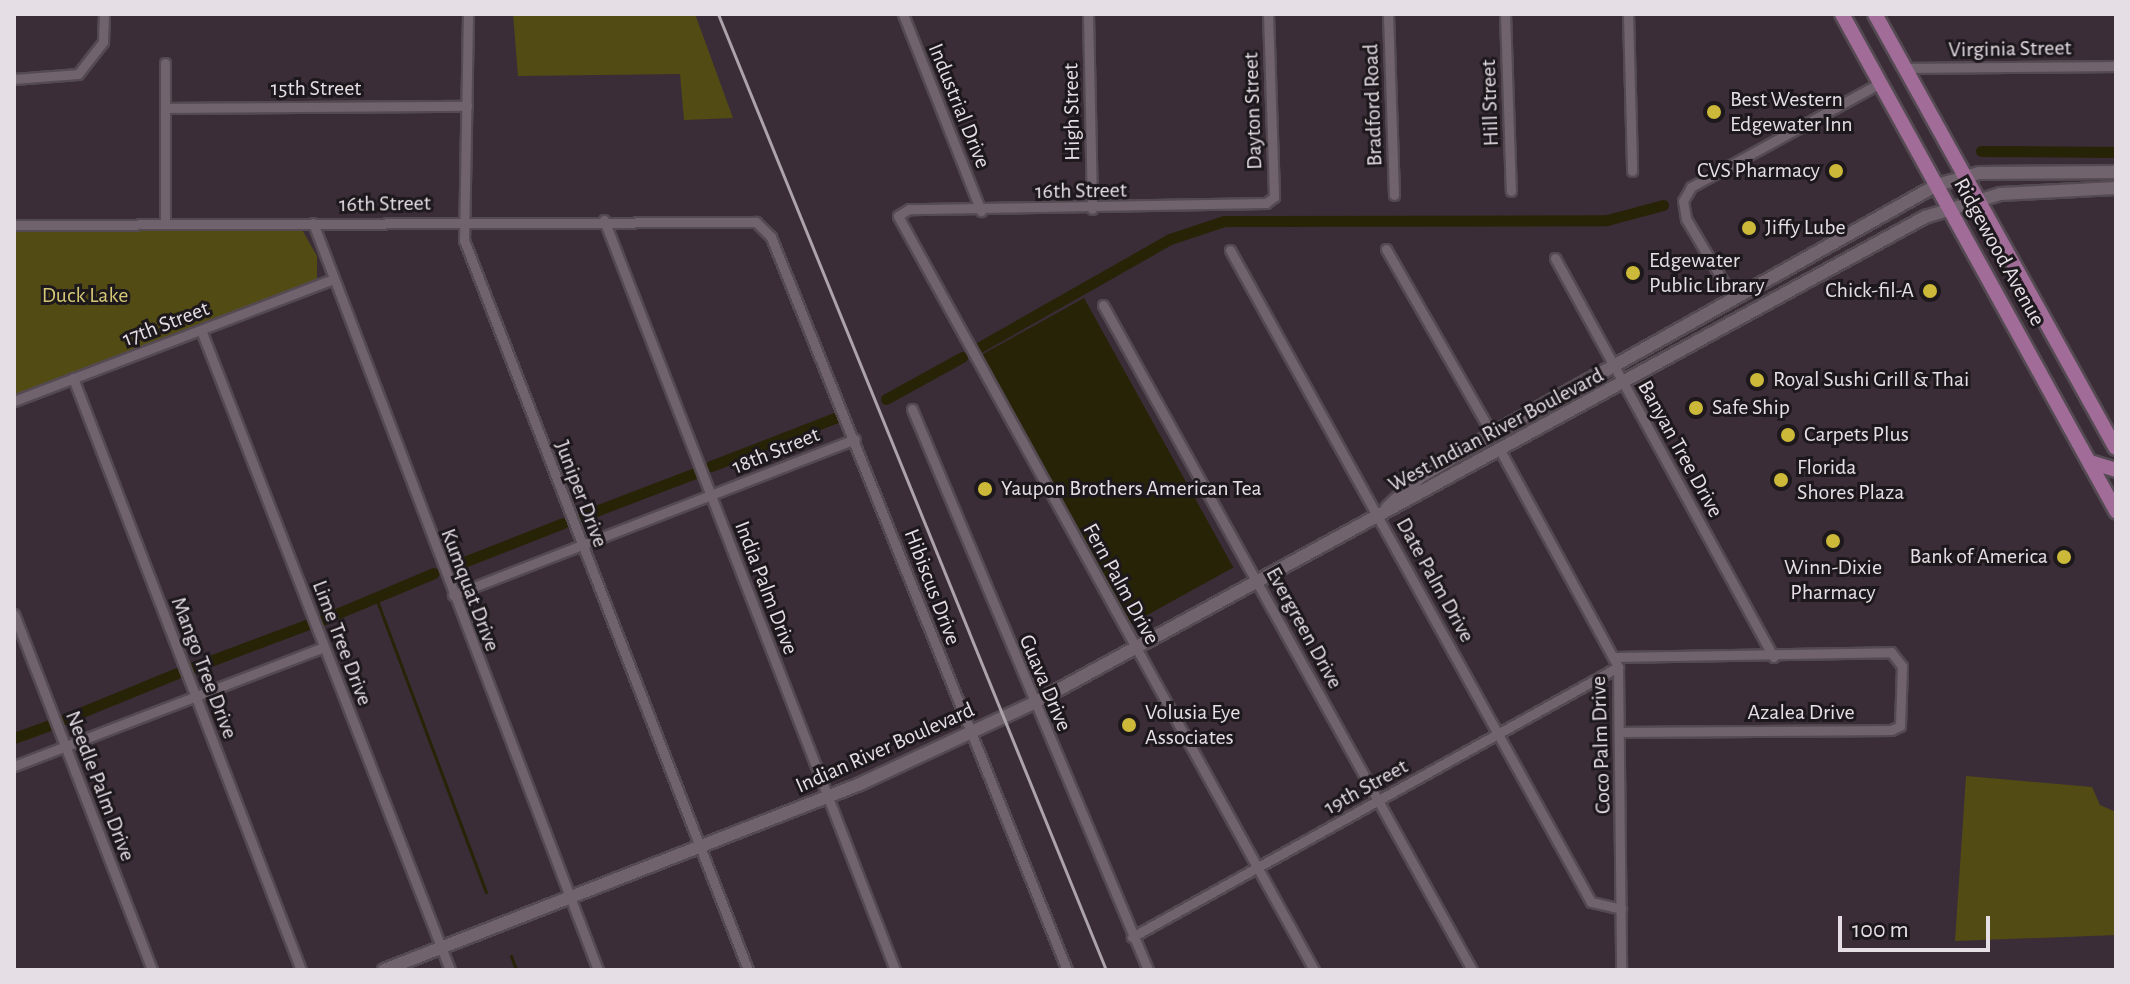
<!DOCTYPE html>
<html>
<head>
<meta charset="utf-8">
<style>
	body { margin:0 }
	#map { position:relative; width:2130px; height:984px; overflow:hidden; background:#3a2d37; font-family:"Alegreya Sans",sans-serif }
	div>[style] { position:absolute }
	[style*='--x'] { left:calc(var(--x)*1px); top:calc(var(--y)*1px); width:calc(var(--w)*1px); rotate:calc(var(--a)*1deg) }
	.green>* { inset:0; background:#534b14 }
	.water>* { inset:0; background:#272306; transform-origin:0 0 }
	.stream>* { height:3px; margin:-1.5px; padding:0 1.5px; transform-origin:1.5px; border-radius:1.5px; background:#272306 }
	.canal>* { height:11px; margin:-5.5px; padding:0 5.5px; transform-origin:5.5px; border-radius:5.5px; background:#272306 }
	.roads { filter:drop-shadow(2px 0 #544a52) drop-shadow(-2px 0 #544a52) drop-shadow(0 2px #544a52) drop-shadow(0 -2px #544a52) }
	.street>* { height:9px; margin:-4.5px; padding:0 4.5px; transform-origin:4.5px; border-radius:4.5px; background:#71636e }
	.secondary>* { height:12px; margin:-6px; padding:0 6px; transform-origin:6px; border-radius:6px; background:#71636e }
	.primary>* { height:14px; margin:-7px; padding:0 7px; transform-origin:7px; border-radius:7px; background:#a16c98 }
	.rail>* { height:3px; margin:-1.5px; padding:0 1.5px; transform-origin:1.5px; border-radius:1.5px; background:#aca3ab }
	.dots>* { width:22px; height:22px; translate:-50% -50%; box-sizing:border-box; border:4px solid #1d181c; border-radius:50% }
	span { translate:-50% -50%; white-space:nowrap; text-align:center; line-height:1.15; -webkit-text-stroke:6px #1d181c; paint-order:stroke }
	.street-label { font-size:22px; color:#e6dee5 }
	.poi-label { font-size:22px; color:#e6dee5 }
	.left { translate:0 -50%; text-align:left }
	.right { translate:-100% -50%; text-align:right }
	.park-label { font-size:22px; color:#d4c875 }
	.frame { position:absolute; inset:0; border:16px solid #e6dee5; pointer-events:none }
	.scale { position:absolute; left:1838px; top:916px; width:152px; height:36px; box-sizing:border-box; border:4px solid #e6dee5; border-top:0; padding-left:10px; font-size:24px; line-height:28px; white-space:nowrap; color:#e6dee5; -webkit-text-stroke:6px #1d181c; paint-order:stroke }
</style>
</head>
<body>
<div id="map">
	<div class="green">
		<i style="clip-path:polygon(513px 14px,695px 14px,733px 118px,684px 120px,680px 74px,518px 76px)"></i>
		<i style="clip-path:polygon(301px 228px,317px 256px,317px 282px,14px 396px,14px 230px)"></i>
		<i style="clip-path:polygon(1966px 776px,2092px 787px,2100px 805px,2116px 812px,2116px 935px,1955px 941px)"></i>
	</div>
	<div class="water">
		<i style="left:1084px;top:298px;width:308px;height:120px;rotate:61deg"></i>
	</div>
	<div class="stream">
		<i style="--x:376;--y:598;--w:314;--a:69.5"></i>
		<i style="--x:511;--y:956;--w:15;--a:70"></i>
	</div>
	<div class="canal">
		<i style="--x:1981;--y:151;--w:135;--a:0.4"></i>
		<i style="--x:978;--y:348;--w:221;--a:-29.6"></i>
		<i style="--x:1170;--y:239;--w:57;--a:-18.4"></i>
		<i style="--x:1224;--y:221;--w:383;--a:-0.1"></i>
		<i style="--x:1607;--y:220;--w:58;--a:-15"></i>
		<i style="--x:886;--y:399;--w:87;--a:-28.9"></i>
		<i style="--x:711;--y:466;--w:133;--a:-21.2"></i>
		<i style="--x:580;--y:517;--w:123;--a:-20.9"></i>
		<i style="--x:451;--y:567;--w:120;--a:-21.4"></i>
		<i style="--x:322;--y:620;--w:121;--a:-22.8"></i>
		<i style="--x:194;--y:667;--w:120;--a:-20.6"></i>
		<i style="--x:65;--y:719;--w:121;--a:-22.3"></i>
		<i style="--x:14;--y:738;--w:37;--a:-20"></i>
	</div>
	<div class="roads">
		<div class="street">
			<i style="--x:468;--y:14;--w:226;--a:91"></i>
			<i style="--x:464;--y:240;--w:783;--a:68.74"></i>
			<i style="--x:903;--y:14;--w:212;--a:68.4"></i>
			<i style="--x:1088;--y:14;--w:195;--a:88.8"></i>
			<i style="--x:1268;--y:14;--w:183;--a:88.1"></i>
			<i style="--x:1274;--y:197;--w:10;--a:143"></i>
			<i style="--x:1266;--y:203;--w:357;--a:179"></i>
			<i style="--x:909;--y:209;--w:13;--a:148"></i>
			<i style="--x:898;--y:216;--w:861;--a:61.11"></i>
			<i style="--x:1388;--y:14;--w:181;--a:88.1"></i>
			<i style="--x:1505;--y:14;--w:177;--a:88.1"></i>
			<i style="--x:1628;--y:14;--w:157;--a:88.5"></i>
			<i style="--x:165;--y:63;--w:161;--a:90"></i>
			<i style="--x:1905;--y:68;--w:211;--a:-0.5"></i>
			<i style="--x:14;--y:79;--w:64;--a:-4.5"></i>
			<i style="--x:78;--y:74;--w:41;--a:-52"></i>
			<i style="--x:103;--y:42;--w:28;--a:-88"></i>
			<i style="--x:165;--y:108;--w:302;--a:-0.4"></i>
			<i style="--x:604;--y:220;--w:804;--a:68.79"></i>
			<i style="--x:313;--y:223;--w:800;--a:69.12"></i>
			<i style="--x:14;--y:225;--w:742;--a:-0.23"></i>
			<i style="--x:756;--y:222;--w:21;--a:45"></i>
			<i style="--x:771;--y:237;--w:791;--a:68.01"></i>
			<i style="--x:1386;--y:249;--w:213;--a:60.2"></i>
			<i style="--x:1230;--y:250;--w:745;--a:61.03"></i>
			<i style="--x:1591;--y:902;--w:31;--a:13"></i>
			<i style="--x:1555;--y:258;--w:455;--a:61.3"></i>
			<i style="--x:1733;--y:298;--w:92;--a:-120.7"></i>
			<i style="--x:1686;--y:219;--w:18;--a:-99"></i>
			<i style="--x:1683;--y:201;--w:16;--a:-60"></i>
			<i style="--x:1691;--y:187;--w:216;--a:-28.8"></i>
			<i style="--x:1103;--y:305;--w:761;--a:60.97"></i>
			<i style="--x:201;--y:330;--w:687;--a:68.74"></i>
			<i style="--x:73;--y:378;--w:634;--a:68.94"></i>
			<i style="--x:14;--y:401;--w:339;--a:-20.9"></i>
			<i style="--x:912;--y:409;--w:609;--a:67.18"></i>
			<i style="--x:1501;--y:452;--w:245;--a:61.4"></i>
			<i style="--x:1618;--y:667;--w:303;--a:89.4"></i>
			<i style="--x:453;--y:595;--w:431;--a:-21.2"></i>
			<i style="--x:14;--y:614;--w:382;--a:68.8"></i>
			<i style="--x:1615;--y:657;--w:276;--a:-1"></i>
			<i style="--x:1891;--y:652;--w:18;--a:52"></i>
			<i style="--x:1902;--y:666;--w:60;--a:91.9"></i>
			<i style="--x:1900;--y:726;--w:10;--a:156"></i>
			<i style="--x:1891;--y:730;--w:269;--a:179.6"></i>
			<i style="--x:14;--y:766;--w:332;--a:-21"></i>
			<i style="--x:1132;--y:937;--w:556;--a:-29.05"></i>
		</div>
		<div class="secondary">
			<i style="--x:1387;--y:508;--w:45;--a:-43.2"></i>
			<i style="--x:1420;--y:477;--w:84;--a:-30.8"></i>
			<i style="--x:1492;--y:434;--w:510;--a:-29.23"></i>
			<i style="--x:1937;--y:185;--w:44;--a:-15.9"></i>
			<i style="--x:1979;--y:173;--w:137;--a:-0.4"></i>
			<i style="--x:384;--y:970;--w:511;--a:-21.34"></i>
			<i style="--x:860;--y:784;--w:192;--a:-25"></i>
			<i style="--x:1034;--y:703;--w:1015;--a:-28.61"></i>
			<i style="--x:1925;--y:217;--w:78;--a:-17"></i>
			<i style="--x:2000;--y:194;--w:116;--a:-3"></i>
		</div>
		<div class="primary">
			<i style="--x:1842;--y:14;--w:568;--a:61.13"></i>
			<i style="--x:1875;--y:14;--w:496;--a:61"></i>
			<i style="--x:2090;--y:462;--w:27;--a:17"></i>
		</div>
	</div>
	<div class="rail">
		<i style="--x:718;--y:14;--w:1032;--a:67.91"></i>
	</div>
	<div class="dots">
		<i style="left:1714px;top:112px;background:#ccb939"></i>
		<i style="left:1836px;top:171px;background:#ccb939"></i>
		<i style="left:1749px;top:228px;background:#ccb939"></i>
		<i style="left:1633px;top:273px;background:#ccb939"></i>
		<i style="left:1930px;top:291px;background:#ccb939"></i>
		<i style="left:1757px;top:380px;background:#ccb939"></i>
		<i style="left:1696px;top:408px;background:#ccb939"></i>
		<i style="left:1788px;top:435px;background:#ccb939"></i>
		<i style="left:1781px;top:480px;background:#ccb939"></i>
		<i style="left:985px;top:489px;background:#ccb939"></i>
		<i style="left:1833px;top:541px;background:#ccb939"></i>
		<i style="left:2064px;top:557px;background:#ccb939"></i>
		<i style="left:1129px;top:725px;background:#ccb939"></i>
	</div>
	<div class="street-label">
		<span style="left:2010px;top:49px;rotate:-1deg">Virginia Street</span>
		<span style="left:316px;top:89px">15th Street</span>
		<span style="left:1490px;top:103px;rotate:-92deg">Hill Street</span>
		<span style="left:1373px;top:105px;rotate:-92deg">Bradford Road</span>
		<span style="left:959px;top:106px;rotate:68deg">Industrial Drive</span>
		<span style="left:1253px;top:111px;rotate:-92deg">Dayton Street</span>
		<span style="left:1072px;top:112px;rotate:-91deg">High Street</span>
		<span style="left:1081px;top:191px;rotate:-1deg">16th Street</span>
		<span style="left:385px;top:204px;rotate:-1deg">16th Street</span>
		<span style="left:1999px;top:252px;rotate:61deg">Ridgewood Avenue</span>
		<span style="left:166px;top:324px;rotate:-21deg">17th Street</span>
		<span style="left:1496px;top:430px;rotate:-28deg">West Indian River Boulevard</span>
		<span style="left:1680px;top:449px;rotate:61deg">Banyan Tree Drive</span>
		<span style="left:776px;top:451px;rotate:-22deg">18th Street</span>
		<span style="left:581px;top:494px;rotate:69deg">Juniper Drive</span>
		<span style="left:1435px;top:580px;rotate:61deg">Date Palm Drive</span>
		<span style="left:1121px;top:584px;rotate:61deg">Fern Palm Drive</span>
		<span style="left:932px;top:587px;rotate:69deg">Hibiscus Drive</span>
		<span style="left:766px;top:588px;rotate:69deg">India Palm Drive</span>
		<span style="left:470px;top:590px;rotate:69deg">Kumquat Drive</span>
		<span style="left:1304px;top:628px;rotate:61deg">Evergreen Drive</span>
		<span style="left:342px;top:643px;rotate:69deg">Lime Tree Drive</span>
		<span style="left:204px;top:668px;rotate:69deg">Mango Tree Drive</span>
		<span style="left:1045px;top:683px;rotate:67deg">Guava Drive</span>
		<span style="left:1801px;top:713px">Azalea Drive</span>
		<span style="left:1601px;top:745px;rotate:-92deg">Coco Palm Drive</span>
		<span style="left:885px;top:748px;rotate:-24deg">Indian River Boulevard</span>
		<span style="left:100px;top:786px;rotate:69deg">Needle Palm Drive</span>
		<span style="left:1366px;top:787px;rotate:-29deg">19th Street</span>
	</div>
	<div class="poi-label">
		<span class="left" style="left:1730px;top:112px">Best Western<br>Edgewater Inn</span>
		<span class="right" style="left:1820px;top:171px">CVS Pharmacy</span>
		<span class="left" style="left:1765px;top:228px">Jiffy Lube</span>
		<span class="left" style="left:1649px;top:273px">Edgewater<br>Public Library</span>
		<span class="right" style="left:1914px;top:291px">Chick-fil-A</span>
		<span class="left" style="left:1773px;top:380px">Royal Sushi Grill &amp; Thai</span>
		<span class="left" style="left:1712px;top:408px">Safe Ship</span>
		<span class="left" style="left:1804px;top:435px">Carpets Plus</span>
		<span class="left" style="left:1797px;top:480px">Florida<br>Shores Plaza</span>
		<span class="left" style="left:1001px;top:489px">Yaupon Brothers American Tea</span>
		<span class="right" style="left:2048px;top:557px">Bank of America</span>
		<span style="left:1833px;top:580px">Winn-Dixie<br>Pharmacy</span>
		<span class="left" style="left:1145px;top:725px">Volusia Eye<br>Associates</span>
	</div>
	<div class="park-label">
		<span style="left:85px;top:296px">Duck Lake</span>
	</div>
	<div class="frame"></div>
	<div class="scale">100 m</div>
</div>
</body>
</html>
